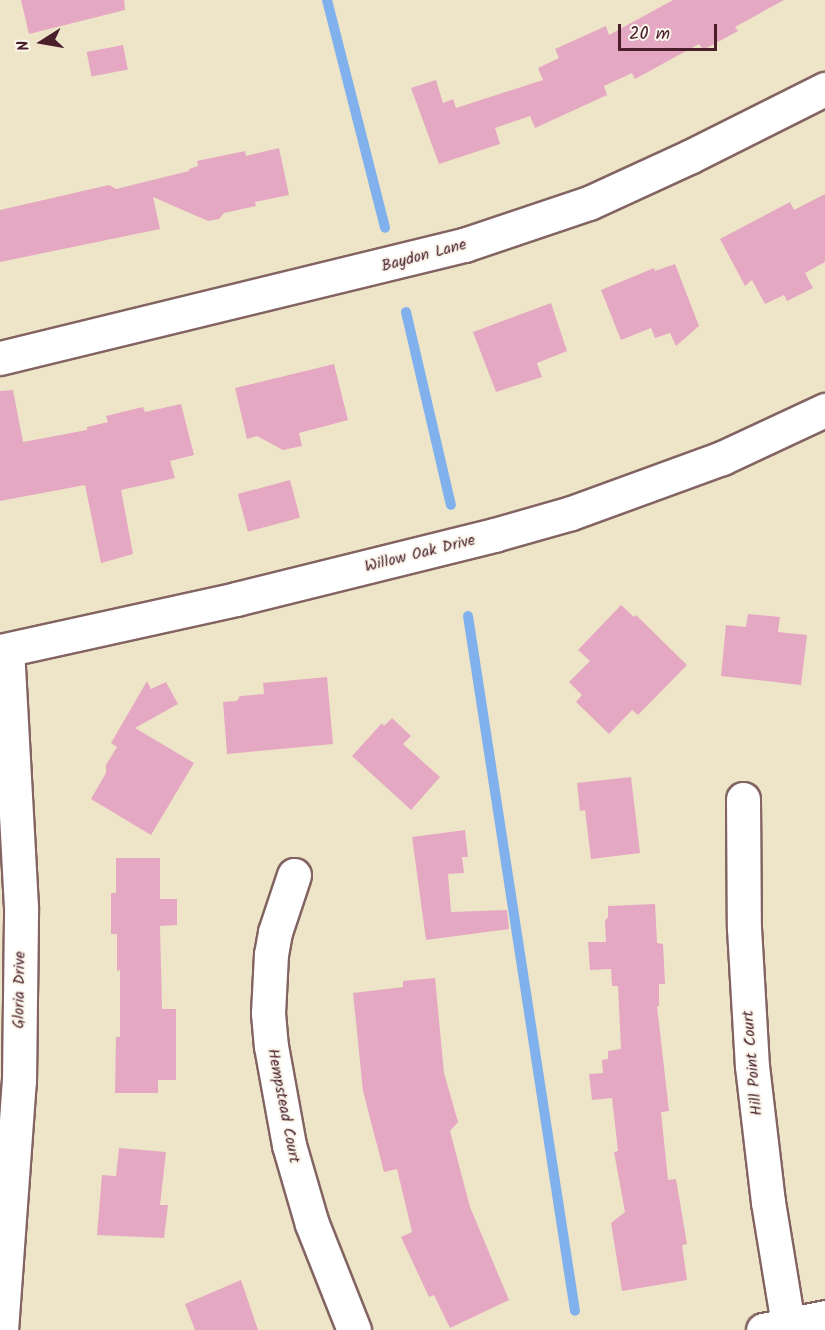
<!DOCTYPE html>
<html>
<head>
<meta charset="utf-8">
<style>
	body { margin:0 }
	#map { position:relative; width:825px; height:1330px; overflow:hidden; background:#eee5c8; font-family:Kalam,sans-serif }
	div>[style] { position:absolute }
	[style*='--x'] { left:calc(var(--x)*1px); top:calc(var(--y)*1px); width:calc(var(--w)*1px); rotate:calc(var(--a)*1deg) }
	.stream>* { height:10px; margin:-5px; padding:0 5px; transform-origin:5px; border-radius:5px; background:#81b1ec }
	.building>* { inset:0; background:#e5a8c2; transform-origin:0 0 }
	.roads { filter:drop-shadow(2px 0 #836462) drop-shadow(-2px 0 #836462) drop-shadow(0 2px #836462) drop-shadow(0 -2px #836462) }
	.minor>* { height:33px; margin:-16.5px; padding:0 16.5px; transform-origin:16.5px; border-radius:16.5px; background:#fff }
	span { translate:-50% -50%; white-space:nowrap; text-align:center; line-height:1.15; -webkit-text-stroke:4.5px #fbf7ec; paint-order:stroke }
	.street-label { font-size:16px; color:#4a1f2b }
	.north { position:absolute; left:12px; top:12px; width:60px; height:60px; -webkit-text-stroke:4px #fbf7ec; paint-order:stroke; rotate:259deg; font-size:16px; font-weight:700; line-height:24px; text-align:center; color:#4a1f2b }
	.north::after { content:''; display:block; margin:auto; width:21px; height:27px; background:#4a1f2b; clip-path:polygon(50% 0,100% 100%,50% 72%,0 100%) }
	.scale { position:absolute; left:618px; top:24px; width:99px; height:27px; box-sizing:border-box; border:3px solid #4a1f2b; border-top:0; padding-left:8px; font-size:18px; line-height:21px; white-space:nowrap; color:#4a1f2b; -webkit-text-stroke:4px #fbf7ec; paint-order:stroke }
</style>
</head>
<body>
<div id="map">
	<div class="stream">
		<i style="--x:327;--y:0;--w:235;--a:75.7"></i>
		<i style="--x:406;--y:312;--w:198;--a:76.9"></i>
		<i style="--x:468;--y:616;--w:703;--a:81.25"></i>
	</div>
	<div class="building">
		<i style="clip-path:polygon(21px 0,124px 0,125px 10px,29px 34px)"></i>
		<i style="clip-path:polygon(673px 0,784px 0,735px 27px,738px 31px,703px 50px,699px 44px,635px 79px,632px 73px,604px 86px,607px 95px,535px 128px,530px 116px,495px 128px,500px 144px,439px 164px,411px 88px,436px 80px,443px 103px,453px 99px,456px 108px,543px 80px,538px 68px,559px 58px,555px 49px,606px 26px,609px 35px)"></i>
		<i style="left:123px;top:45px;width:25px;height:37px;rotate:79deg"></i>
		<i style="clip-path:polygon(279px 148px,289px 195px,255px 202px,256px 206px,224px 213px,219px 219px,208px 221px,153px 197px,160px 229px,0 262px,0 210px,109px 185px,116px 189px,189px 171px,189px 169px,198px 166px,197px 161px,245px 151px,246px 156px)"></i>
		<i style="clip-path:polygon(825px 194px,825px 262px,805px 273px,813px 288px,787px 301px,784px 295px,765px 304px,752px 280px,745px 286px,720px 239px,790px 202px,794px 210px)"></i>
		<i style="clip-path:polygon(675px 264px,699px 326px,676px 346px,670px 333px,655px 338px,651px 328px,621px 340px,601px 290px,654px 268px,655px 271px)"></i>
		<i style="clip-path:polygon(551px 303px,567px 351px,537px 363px,542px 377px,496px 392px,473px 332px)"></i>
		<i style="clip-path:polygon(334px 364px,348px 420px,299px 433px,302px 446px,283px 450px,257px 436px,247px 439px,235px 388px)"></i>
		<i style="clip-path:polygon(13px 390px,23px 442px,87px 430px,87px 427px,108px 422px,106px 416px,143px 407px,145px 412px,181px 404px,194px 455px,170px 461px,175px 478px,121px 490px,133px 554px,101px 563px,85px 485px,0 501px,0 391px)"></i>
		<i style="left:290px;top:480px;width:39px;height:54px;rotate:75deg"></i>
		<i style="clip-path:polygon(621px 605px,634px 617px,636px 615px,687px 665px,638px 715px,632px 710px,609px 734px,576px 702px,582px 695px,569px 682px,590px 661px,578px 650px)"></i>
		<i style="clip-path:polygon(748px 614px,780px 617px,778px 632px,807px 635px,801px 685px,721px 676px,726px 625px,746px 627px)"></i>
		<i style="clip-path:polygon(327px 677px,333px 744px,227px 754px,223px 702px,237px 701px,240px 696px,264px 694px,263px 683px)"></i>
		<i style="clip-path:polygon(147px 681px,151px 689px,166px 682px,178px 704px,135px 728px,194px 763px,151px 835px,91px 799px,106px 773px,106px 765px,117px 747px,111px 743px)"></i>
		<i style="clip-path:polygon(392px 718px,411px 736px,403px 744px,440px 777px,411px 810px,352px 756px,382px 723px,384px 726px)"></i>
		<i style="clip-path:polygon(631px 777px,640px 853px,591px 859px,585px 810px,580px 811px,577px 783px)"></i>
		<i style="clip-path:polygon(465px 830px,468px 857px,462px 857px,464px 873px,448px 874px,451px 912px,507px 910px,509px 929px,426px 940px,412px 837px)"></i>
		<i style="clip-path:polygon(116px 858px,160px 858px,160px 899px,177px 899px,177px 925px,160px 926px,162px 1009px,176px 1009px,176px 1080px,158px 1080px,158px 1093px,115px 1093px,116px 1037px,120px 1037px,120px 970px,117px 971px,117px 934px,111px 934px,111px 893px,116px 893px)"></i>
		<i style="clip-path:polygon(655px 904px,657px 943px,663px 944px,665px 984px,659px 984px,659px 1006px,657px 1006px,669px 1111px,661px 1112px,668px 1180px,676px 1179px,687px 1244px,682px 1245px,687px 1280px,622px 1291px,611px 1223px,625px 1212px,614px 1152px,618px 1151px,612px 1098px,592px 1100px,589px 1074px,603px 1073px,602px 1060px,608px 1059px,608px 1051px,621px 1049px,618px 986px,612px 986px,611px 969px,590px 970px,588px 942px,606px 942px,605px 921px,608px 917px,608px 906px)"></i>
		<i style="clip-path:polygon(435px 978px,444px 1073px,458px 1122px,450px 1131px,470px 1207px,509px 1300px,450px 1328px,434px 1295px,429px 1297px,401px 1237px,412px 1232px,397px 1169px,384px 1172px,363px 1091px,353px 993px,403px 987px,403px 981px)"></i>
		<i style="clip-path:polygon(119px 1148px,166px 1152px,160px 1205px,168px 1205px,164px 1238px,97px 1235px,102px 1175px,116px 1176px)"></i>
		<i style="clip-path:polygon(241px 1280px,258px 1330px,195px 1330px,185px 1304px)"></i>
	</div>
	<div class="roads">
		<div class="minor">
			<i style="--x:0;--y:358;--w:478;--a:-13.7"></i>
			<i style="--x:464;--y:245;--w:132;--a:-18.6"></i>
			<i style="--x:589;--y:203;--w:112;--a:-24.7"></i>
			<i style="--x:691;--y:156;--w:150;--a:-26.6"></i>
			<i style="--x:0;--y:651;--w:242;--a:-12.4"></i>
			<i style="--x:236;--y:599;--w:266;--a:-13.9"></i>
			<i style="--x:494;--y:535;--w:80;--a:-15.9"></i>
			<i style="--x:571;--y:513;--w:161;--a:-20"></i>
			<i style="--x:722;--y:458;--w:114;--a:-25"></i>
			<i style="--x:743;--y:799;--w:129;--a:89.6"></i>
			<i style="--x:744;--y:928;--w:138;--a:86.7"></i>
			<i style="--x:752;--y:1066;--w:137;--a:83.3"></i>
			<i style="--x:768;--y:1202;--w:124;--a:80.7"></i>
			<i style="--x:294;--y:875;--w:60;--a:108.4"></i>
			<i style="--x:275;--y:932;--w:22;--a:100"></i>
			<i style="--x:271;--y:954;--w:59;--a:92.9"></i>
			<i style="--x:268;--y:1013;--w:33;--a:85"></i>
			<i style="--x:271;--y:1046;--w:101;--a:79.7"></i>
			<i style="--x:289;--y:1145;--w:82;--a:73.8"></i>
			<i style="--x:312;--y:1224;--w:114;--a:68.4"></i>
			<i style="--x:1;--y:1330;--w:250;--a:-85.9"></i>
			<i style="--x:19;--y:1081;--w:174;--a:-89.3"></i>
			<i style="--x:21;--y:907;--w:257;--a:-93.1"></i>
			<i style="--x:763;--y:1330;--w:63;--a:-11.8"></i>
		</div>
	</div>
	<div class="street-label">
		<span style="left:424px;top:256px;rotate:-15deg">Baydon Lane</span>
		<span style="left:420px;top:554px;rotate:-14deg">Willow Oak Drive</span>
		<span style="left:20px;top:990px;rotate:-89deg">Gloria Drive</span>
		<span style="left:753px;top:1063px;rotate:-95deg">Hill Point Court</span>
		<span style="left:283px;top:1106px;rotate:79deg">Hempstead Court</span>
	</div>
	<div class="north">N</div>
	<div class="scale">20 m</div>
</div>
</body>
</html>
